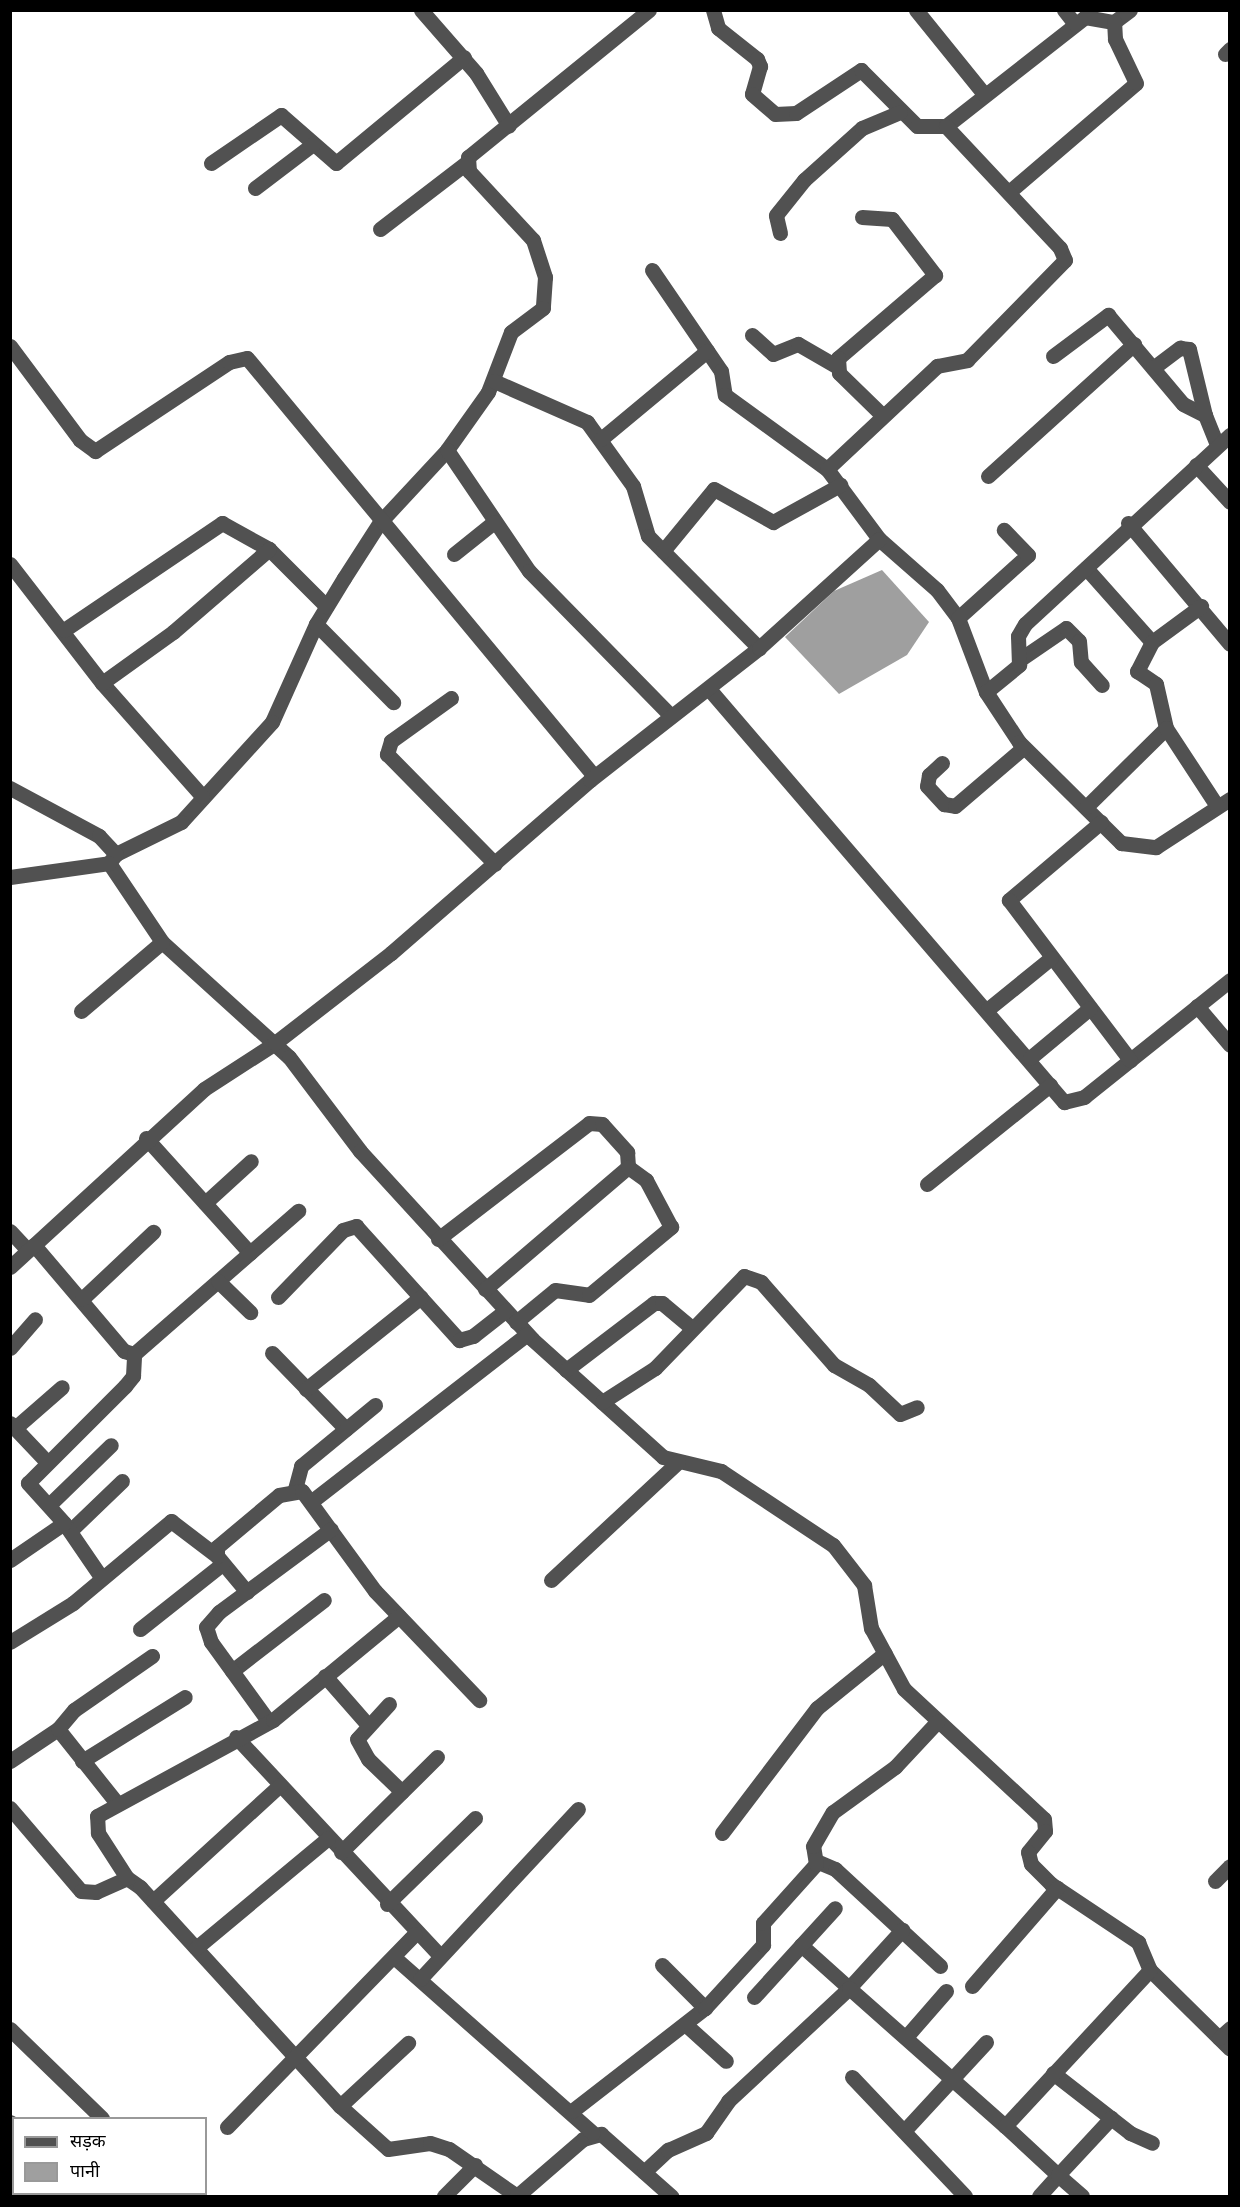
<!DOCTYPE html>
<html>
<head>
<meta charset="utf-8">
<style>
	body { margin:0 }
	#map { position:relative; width:1240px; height:2207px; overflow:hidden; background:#fff; font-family:Montserrat,"Noto Sans Devanagari",sans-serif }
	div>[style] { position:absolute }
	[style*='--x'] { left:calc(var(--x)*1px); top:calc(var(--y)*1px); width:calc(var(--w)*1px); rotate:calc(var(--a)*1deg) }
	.water>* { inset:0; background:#9f9f9f }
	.minor>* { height:15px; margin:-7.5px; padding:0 7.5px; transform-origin:7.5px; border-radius:7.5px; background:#515151 }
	span { translate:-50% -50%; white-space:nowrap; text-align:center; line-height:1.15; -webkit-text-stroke:5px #fff; paint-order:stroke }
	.frame { position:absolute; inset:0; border:12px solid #000; pointer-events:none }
	.legend { position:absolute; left:12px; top:2117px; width:195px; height:78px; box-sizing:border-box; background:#fff; border:2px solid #999; margin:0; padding:8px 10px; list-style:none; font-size:18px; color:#000 }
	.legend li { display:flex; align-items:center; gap:12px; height:30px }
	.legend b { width:30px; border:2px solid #999 }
</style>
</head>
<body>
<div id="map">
	<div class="water">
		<i style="clip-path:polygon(882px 570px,929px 622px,907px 655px,839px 694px,785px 637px,834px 591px)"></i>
	</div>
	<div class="minor">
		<i style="--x:421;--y:10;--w:84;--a:48.9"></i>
		<i style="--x:476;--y:73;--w:62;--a:58.1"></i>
		<i style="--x:649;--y:10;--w:233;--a:140.9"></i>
		<i style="--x:468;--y:157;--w:14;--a:86"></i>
		<i style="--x:469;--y:171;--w:94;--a:47.2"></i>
		<i style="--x:533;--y:240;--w:39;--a:72"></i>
		<i style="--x:545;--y:277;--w:31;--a:94"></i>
		<i style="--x:543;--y:308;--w:40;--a:143"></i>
		<i style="--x:511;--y:332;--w:64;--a:111"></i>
		<i style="--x:488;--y:392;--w:71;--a:125.3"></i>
		<i style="--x:447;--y:450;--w:98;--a:132.9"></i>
		<i style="--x:380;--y:522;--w:67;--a:122.7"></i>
		<i style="--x:344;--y:578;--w:54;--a:121.3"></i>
		<i style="--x:316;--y:624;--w:107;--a:114.2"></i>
		<i style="--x:272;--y:722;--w:135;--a:132.3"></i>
		<i style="--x:181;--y:822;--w:72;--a:153.8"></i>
		<i style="--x:116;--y:854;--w:11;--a:128"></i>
		<i style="--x:109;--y:863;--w:95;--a:56.1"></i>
		<i style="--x:162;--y:942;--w:171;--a:42.2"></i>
		<i style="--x:289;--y:1057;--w:118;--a:52.9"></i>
		<i style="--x:360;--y:1151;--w:255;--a:47.5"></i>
		<i style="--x:532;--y:1339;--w:176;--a:42"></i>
		<i style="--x:663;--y:1457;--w:60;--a:13.6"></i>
		<i style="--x:721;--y:1471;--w:134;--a:33.5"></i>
		<i style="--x:833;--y:1545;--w:51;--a:52.2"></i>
		<i style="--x:864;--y:1585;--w:44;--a:80.8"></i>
		<i style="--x:871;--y:1628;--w:69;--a:61.6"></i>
		<i style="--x:904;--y:1689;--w:191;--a:42.9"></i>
		<i style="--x:1044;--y:1819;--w:12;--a:85"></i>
		<i style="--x:1045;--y:1831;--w:27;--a:129"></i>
		<i style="--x:1028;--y:1852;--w:12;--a:76"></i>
		<i style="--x:1031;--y:1864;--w:28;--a:45"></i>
		<i style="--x:1051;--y:1884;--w:105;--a:33.7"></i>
		<i style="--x:1138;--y:1942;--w:30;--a:67"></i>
		<i style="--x:1150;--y:1970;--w:112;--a:44.6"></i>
		<i style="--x:713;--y:10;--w:19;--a:74"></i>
		<i style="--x:718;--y:28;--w:50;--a:38.5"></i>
		<i style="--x:757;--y:59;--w:8;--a:67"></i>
		<i style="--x:760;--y:66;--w:29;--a:106"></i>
		<i style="--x:752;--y:94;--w:30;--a:41"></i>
		<i style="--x:775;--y:114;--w:21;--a:-3"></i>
		<i style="--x:796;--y:113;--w:78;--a:-33.5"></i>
		<i style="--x:861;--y:70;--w:79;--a:45"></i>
		<i style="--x:917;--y:126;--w:29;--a:0"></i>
		<i style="--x:946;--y:126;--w:177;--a:-38.1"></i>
		<i style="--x:1085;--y:17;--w:29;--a:10"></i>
		<i style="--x:1114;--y:22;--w:20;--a:-37"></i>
		<i style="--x:916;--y:10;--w:108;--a:51"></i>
		<i style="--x:1064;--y:10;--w:18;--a:52"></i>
		<i style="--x:1225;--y:54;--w:7;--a:-45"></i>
		<i style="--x:211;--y:163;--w:85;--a:-34.4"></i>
		<i style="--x:281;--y:115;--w:73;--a:41.1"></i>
		<i style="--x:336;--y:163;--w:166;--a:-39.6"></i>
		<i style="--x:255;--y:188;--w:73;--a:-37.2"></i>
		<i style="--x:1009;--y:192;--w:167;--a:-40.6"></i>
		<i style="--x:1136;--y:83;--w:49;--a:-115.5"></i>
		<i style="--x:1115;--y:39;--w:17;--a:-93"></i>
		<i style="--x:862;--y:217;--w:30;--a:4"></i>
		<i style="--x:892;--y:219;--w:71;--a:52.5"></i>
		<i style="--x:935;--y:275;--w:128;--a:139.4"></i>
		<i style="--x:838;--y:358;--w:15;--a:86"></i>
		<i style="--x:839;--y:373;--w:60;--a:44.3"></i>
		<i style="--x:380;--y:229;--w:108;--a:-37.5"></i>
		<i style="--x:780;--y:233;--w:18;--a:-103"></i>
		<i style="--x:776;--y:215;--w:45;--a:-51.3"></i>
		<i style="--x:804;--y:180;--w:78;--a:-41.9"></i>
		<i style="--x:862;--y:128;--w:41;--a:-22.8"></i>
		<i style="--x:652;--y:270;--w:122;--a:55.7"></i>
		<i style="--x:721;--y:371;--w:24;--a:81"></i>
		<i style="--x:725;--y:395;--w:126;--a:36"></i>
		<i style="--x:827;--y:469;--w:87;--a:53.4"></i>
		<i style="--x:879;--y:539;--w:77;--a:41.3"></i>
		<i style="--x:937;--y:590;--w:35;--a:53"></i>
		<i style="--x:958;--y:618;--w:79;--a:69.3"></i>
		<i style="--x:986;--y:692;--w:60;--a:56.6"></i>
		<i style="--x:1019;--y:742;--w:144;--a:44.7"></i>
		<i style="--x:1121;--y:843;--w:35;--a:7"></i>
		<i style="--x:1156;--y:847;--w:88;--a:-33"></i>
		<i style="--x:752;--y:335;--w:28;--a:42"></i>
		<i style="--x:773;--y:354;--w:27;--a:-22"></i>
		<i style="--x:798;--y:344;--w:44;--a:30.1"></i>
		<i style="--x:10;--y:346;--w:117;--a:53.3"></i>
		<i style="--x:80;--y:440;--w:19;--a:36"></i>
		<i style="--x:95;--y:451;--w:161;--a:-33.6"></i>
		<i style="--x:229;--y:362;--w:18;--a:-13"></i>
		<i style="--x:247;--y:358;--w:543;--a:50.3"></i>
		<i style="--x:1053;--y:356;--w:69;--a:-36.7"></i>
		<i style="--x:1108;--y:315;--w:116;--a:49.9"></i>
		<i style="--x:1183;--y:404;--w:25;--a:27"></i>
		<i style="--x:1205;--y:415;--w:31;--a:68"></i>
		<i style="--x:1153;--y:368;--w:34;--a:-37"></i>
		<i style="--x:1180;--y:348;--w:9;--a:6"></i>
		<i style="--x:1189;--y:349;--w:68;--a:76.4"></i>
		<i style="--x:494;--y:381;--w:102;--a:23.8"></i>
		<i style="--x:587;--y:422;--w:79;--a:54.3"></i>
		<i style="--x:633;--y:486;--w:52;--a:73.3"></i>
		<i style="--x:648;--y:536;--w:158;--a:45.3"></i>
		<i style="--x:601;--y:439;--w:138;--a:-39.7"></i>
		<i style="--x:447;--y:450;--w:146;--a:55.9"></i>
		<i style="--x:529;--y:571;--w:202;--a:45.6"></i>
		<i style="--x:1196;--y:465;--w:50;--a:47.4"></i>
		<i style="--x:827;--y:469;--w:151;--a:-43.1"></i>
		<i style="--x:937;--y:366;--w:31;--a:-11"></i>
		<i style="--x:967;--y:360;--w:140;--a:-45.6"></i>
		<i style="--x:1065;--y:260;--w:13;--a:-113"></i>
		<i style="--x:1060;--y:248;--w:167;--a:-133.1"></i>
		<i style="--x:988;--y:476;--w:197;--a:-42.1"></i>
		<i style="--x:1128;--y:523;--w:158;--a:49.9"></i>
		<i style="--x:663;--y:551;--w:80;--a:-50.6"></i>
		<i style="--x:714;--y:489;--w:68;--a:29.2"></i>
		<i style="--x:773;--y:522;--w:77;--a:-28.9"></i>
		<i style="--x:454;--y:554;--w:51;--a:-38.7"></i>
		<i style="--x:10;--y:564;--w:150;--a:52.3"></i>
		<i style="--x:102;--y:683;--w:151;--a:48.5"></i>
		<i style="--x:1086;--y:568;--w:99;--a:48.3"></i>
		<i style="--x:1152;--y:642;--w:61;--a:-36.3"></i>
		<i style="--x:958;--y:618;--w:94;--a:-42"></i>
		<i style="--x:1028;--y:555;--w:35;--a:-134"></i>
		<i style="--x:316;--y:624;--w:110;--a:45.4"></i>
		<i style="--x:64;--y:630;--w:191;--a:-34.1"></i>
		<i style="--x:222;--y:523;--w:54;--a:29"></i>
		<i style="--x:269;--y:549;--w:81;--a:45"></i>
		<i style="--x:1152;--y:642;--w:33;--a:117"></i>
		<i style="--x:1137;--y:671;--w:23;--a:34"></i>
		<i style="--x:1156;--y:684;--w:45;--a:77.2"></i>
		<i style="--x:1022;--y:658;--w:53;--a:-34.3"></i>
		<i style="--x:1066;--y:628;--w:18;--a:45"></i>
		<i style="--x:1079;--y:641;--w:21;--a:85"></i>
		<i style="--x:1081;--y:662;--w:31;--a:48"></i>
		<i style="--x:102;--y:683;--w:87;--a:-35.7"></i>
		<i style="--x:173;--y:632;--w:127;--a:-40.8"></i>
		<i style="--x:709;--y:689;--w:545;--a:49.32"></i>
		<i style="--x:1064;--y:1102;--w:21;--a:-14"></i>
		<i style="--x:1084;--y:1097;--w:187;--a:-38.7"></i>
		<i style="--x:986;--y:692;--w:43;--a:-39.3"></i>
		<i style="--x:1019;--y:665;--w:29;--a:-92"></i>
		<i style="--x:1018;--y:636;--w:14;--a:-60"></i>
		<i style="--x:1025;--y:624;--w:279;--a:-42.7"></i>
		<i style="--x:451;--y:698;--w:74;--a:144.4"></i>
		<i style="--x:391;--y:741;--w:14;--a:107"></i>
		<i style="--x:387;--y:754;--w:154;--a:45.5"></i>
		<i style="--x:942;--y:763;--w:18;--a:137"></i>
		<i style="--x:929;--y:775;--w:11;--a:100"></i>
		<i style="--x:927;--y:786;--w:25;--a:47"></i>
		<i style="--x:944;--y:804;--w:11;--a:10"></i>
		<i style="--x:955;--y:806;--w:89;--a:-40.5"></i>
		<i style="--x:10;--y:788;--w:101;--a:28.3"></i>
		<i style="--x:99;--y:836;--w:25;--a:47"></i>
		<i style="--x:1086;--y:807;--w:112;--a:-44.6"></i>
		<i style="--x:1166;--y:728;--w:93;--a:56.8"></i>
		<i style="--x:1101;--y:822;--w:121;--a:139.7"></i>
		<i style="--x:1009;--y:900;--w:201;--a:52.9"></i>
		<i style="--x:10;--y:877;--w:100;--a:-8"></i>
		<i style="--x:1197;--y:1006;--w:51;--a:49.8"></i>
		<i style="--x:988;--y:1009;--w:81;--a:-39"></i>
		<i style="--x:81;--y:1011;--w:106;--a:-40.4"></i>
		<i style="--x:1030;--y:1058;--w:78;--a:-39.8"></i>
		<i style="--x:146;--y:1138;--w:155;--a:47.9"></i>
		<i style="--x:927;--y:1184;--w:158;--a:-38.8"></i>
		<i style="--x:205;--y:1203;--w:62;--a:-42.4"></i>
		<i style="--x:10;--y:1231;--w:26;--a:47"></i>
		<i style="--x:438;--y:1239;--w:190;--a:-37.5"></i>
		<i style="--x:589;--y:1123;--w:13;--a:4"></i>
		<i style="--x:602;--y:1124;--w:38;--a:48"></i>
		<i style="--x:627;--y:1152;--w:15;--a:86"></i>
		<i style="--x:628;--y:1167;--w:188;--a:139.5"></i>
		<i style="--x:34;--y:1245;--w:139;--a:49.7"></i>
		<i style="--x:124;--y:1351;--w:10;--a:17"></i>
		<i style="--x:134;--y:1354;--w:218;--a:-41.1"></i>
		<i style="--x:10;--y:1267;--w:263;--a:-42.5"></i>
		<i style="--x:204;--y:1089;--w:85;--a:-32.9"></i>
		<i style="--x:275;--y:1043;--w:147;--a:-37.8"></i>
		<i style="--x:391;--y:953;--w:264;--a:-41"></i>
		<i style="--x:590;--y:780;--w:214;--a:-38"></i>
		<i style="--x:759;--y:648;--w:162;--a:-42.2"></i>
		<i style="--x:218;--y:1281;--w:45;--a:44.1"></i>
		<i style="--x:278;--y:1297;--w:93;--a:-45.9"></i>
		<i style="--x:343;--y:1230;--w:14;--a:-17"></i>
		<i style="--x:356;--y:1226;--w:154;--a:47.9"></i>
		<i style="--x:459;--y:1340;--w:15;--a:-16"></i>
		<i style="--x:473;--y:1336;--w:41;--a:-38"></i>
		<i style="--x:82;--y:1299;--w:98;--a:-43.3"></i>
		<i style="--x:516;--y:1322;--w:50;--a:-39.4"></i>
		<i style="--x:555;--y:1290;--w:34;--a:8"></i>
		<i style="--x:589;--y:1295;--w:107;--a:-39.7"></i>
		<i style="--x:671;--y:1227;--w:53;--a:-118"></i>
		<i style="--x:646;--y:1180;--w:22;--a:-144"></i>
		<i style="--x:10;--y:1348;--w:38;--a:-49"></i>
		<i style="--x:272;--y:1353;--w:106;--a:45.8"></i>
		<i style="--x:566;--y:1370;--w:111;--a:-37.3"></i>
		<i style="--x:654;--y:1303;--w:8;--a:0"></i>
		<i style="--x:662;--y:1303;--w:39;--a:40"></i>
		<i style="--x:306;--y:1389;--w:147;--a:-38.7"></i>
		<i style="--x:602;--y:1402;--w:63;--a:-32.7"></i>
		<i style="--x:655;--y:1368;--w:128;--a:-45.9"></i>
		<i style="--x:744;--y:1276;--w:18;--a:19"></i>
		<i style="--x:761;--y:1282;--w:111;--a:48.7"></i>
		<i style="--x:834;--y:1365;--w:40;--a:29.7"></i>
		<i style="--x:869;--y:1385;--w:42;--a:43.1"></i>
		<i style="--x:900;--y:1414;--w:18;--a:-22"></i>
		<i style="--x:10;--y:1423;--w:52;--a:46.5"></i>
		<i style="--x:15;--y:1428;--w:62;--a:-41.1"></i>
		<i style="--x:295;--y:1489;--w:24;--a:-75"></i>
		<i style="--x:301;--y:1466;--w:96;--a:-39.5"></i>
		<i style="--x:312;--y:1501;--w:272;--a:-37.8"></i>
		<i style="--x:49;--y:1505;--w:86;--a:-44.1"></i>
		<i style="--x:70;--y:1531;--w:72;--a:-43.9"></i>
		<i style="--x:10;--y:1560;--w:65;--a:-34.4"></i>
		<i style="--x:101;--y:1577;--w:65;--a:-124.4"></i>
		<i style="--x:64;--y:1523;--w:54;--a:-132"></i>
		<i style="--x:28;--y:1483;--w:137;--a:-45"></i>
		<i style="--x:125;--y:1386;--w:13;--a:-51"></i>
		<i style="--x:133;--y:1376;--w:22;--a:-87"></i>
		<i style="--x:551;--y:1580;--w:173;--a:-42.9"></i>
		<i style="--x:247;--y:1592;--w:47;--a:-129.8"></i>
		<i style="--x:217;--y:1556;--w:9;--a:-90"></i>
		<i style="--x:217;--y:1547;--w:81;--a:-40"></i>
		<i style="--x:279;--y:1495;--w:23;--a:-10"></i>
		<i style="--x:302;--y:1491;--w:124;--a:53.9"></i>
		<i style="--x:375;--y:1591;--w:151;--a:46.3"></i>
		<i style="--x:140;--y:1629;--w:105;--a:-38.4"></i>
		<i style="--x:10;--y:1642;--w:74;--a:-31.8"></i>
		<i style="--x:73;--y:1603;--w:128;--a:-39.9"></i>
		<i style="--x:171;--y:1521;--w:58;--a:37.3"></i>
		<i style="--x:232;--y:1671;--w:116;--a:-37.7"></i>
		<i style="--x:325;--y:1676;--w:64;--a:48.8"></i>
		<i style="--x:389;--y:1704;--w:47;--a:132.4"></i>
		<i style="--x:357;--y:1739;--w:23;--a:61"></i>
		<i style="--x:368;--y:1759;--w:47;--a:44.1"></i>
		<i style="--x:269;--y:1722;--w:99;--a:-125.9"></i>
		<i style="--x:211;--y:1642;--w:16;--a:-108"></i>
		<i style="--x:206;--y:1627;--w:20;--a:-49"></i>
		<i style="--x:219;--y:1612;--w:139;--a:-36.5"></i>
		<i style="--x:236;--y:1737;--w:299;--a:47"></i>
		<i style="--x:10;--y:1761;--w:58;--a:-33.7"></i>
		<i style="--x:82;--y:1761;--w:121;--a:-31.9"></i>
		<i style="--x:116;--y:1802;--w:93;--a:-128.5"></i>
		<i style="--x:58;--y:1729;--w:25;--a:-50"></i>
		<i style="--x:74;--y:1710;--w:95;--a:-34.7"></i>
		<i style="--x:10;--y:1808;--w:109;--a:49.5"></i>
		<i style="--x:81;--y:1891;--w:15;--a:4"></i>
		<i style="--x:96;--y:1892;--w:34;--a:-24"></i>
		<i style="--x:127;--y:1878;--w:16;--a:35"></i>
		<i style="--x:140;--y:1887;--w:297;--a:47.6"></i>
		<i style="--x:340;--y:2106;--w:64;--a:41.9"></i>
		<i style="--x:388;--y:2149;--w:42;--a:-8.1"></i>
		<i style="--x:430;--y:2143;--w:20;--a:18"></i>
		<i style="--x:449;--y:2149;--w:83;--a:34.7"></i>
		<i style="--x:517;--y:2196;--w:87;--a:-40.8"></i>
		<i style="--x:583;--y:2139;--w:19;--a:-16"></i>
		<i style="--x:601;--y:2134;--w:94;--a:41.5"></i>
		<i style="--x:722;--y:1833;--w:157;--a:-52.8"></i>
		<i style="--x:817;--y:1708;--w:87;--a:-39"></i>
		<i style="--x:341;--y:1852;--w:135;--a:-44.7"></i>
		<i style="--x:816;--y:1861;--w:21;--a:23"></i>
		<i style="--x:835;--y:1869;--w:143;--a:42.7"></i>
		<i style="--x:127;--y:1878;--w:54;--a:-122.8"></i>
		<i style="--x:98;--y:1833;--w:17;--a:-93"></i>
		<i style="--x:97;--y:1816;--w:200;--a:-28.6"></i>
		<i style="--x:273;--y:1720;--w:163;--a:-39.5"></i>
		<i style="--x:1215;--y:1881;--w:21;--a:-45"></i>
		<i style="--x:153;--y:1901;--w:172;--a:-42.4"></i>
		<i style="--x:387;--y:1904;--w:123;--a:-44.3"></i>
		<i style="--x:801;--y:1945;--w:64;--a:41.9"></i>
		<i style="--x:849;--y:1988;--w:79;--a:-47.6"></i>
		<i style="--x:196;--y:1948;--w:172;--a:-39.8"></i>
		<i style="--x:395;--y:1958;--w:264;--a:41.5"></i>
		<i style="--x:662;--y:1965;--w:61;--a:45"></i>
		<i style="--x:420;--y:1979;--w:232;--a:-47.1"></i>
		<i style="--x:972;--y:1986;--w:130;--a:-49.1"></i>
		<i style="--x:754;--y:1997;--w:120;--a:-47.7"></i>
		<i style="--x:685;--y:2024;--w:55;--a:42.1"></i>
		<i style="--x:10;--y:2029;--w:128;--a:44.1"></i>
		<i style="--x:906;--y:2037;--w:61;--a:-49"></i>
		<i style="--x:1219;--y:2038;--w:15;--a:-42"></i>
		<i style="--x:1053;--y:2073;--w:98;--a:37.9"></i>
		<i style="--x:1130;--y:2133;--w:24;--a:24"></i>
		<i style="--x:852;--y:2077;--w:164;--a:46.5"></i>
		<i style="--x:340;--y:2106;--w:93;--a:-42.8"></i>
		<i style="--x:572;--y:2111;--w:168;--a:-37.8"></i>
		<i style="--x:705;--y:2008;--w:86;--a:-47.4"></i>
		<i style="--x:763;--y:1945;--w:22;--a:-90"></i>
		<i style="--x:763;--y:1923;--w:79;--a:-48.1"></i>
		<i style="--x:816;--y:1864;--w:18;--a:-99"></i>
		<i style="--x:813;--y:1846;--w:39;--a:-60"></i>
		<i style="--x:833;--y:1812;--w:77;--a:-36"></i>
		<i style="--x:895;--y:1767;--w:62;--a:-47"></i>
		<i style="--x:10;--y:2122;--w:5;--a:37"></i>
		<i style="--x:1005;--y:2126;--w:72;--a:42.8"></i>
		<i style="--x:1058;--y:2175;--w:28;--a:132"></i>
		<i style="--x:227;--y:2127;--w:269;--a:-45.8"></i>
		<i style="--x:904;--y:2131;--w:121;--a:-47.3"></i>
		<i style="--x:10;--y:2146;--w:5;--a:-37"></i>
		<i style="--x:644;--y:2172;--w:33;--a:-43"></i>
		<i style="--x:668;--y:2150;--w:42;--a:-24.1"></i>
		<i style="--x:706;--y:2133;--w:39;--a:-55"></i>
		<i style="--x:728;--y:2101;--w:166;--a:-43"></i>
		<i style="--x:849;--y:1988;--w:208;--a:41.5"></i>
		<i style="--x:1005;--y:2126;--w:213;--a:-47.1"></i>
		<i style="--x:82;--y:2194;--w:4;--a:34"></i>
		<i style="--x:181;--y:2194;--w:4;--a:34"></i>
		<i style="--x:444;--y:2196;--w:44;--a:-45"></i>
		<i style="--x:1082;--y:2196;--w:32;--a:-139"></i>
		<i style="--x:1058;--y:2175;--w:78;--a:-47.1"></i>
	</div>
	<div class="frame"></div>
	<ul class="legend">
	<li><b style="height:8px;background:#515151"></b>सड़क</li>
	<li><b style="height:16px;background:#9f9f9f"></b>पानी</li>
	</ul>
</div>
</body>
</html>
